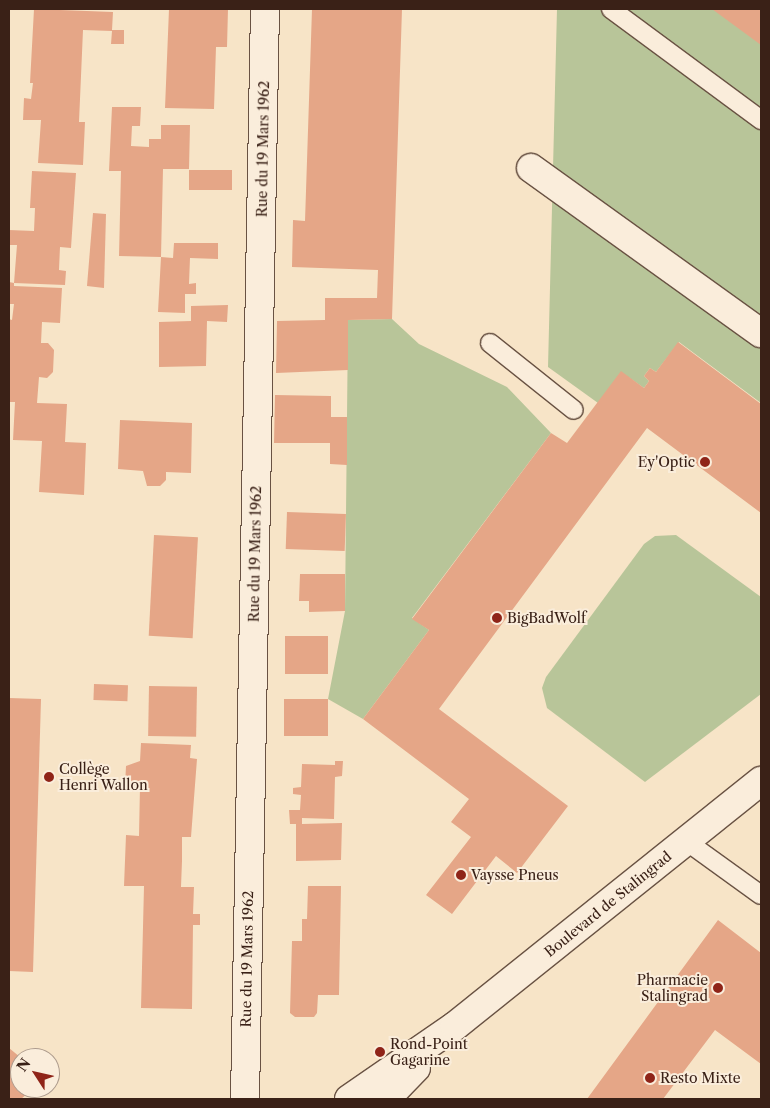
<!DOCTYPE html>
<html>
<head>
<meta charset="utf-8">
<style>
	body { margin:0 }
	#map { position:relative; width:770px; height:1108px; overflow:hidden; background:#f7e4c7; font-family:"Libre Caslon Text",serif }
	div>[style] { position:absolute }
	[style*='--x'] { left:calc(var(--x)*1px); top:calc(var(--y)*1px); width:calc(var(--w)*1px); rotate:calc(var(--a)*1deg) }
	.green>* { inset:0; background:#b8c599 }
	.building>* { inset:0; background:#e5a687; transform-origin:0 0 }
	.roads { filter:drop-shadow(1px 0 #695243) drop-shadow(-1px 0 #695243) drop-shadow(0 1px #695243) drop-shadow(0 -1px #695243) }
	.lane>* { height:18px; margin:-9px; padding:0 9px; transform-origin:9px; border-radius:9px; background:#faeddb }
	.street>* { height:28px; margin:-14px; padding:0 14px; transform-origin:14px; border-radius:14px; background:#faeddb }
	.secondary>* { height:28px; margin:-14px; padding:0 14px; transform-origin:14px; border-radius:14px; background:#faeddb }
	.dots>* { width:14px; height:14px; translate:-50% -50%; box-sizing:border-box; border:2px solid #faeddb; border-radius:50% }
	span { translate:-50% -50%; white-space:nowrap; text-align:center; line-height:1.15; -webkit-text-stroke:4px #faeddb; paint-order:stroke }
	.street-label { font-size:14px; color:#3a2117 }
	.poi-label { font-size:14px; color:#3a2117 }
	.right { translate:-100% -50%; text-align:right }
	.left { translate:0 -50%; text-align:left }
	.frame { position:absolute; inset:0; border:10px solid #3a2117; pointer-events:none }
	.north { position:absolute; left:10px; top:1048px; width:50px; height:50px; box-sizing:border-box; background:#faeddb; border:1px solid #ad9b8d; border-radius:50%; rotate:305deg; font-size:14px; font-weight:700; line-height:20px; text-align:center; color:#3a2117 }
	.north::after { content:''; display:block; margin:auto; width:18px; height:22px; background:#8f2418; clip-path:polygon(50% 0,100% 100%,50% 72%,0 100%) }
</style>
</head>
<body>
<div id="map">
	<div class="green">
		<i style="clip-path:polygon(557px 9px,761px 9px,761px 403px,679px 342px,656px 372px,650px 368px,644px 376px,649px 381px,644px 388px,621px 372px,598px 403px,548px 367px)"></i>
		<i style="clip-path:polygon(392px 319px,419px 344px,507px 387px,551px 433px,412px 618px,429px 630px,363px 719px,328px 699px,345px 611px,348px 320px)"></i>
		<i style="clip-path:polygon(676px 535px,761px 597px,761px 694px,645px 782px,547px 708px,542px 688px,546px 677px,644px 544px,655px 536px)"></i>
	</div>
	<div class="building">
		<i style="clip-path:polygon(34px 9px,113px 12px,112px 30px,124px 30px,124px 44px,111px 44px,112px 31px,83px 30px,79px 122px,85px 122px,83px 165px,38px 163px,41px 120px,23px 120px,24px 98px,31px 99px,33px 83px,30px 83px)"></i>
		<i style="clip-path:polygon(169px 9px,228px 9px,227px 47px,216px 47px,214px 109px,165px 108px)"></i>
		<i style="clip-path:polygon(312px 9px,402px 9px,392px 319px,348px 320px,348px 370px,276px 373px,277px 321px,325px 320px,325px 298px,377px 298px,378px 270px,292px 267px,293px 220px,305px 221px)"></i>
		<i style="clip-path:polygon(712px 9px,761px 9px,761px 45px)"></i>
		<i style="clip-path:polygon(112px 107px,141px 107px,140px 126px,132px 126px,131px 146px,149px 147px,149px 139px,161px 139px,161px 125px,190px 125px,189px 169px,163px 169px,161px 257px,119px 256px,121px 171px,109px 171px)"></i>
		<i style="left:189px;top:170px;width:43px;height:20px"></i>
		<i style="clip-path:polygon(32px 171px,76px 173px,71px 248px,60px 247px,59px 270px,66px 271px,65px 285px,14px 283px,17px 245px,9px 245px,9px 230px,34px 231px,35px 208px,30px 208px)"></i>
		<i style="clip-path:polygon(93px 213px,106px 214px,104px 288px,87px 286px)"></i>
		<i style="clip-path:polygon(174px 243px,218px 243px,218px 259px,190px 258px,189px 284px,196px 283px,196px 294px,185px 294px,185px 313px,158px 312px,161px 257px,173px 258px)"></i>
		<i style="clip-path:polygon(9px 282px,14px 283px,14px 286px,62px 288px,60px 323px,42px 322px,41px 343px,48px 343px,54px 350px,53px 372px,47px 378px,39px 377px,37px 403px,67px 404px,65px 442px,86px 443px,84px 495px,39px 492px,42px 441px,13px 440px,15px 402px,9px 402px,9px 319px,12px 320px,14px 304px,9px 304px)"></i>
		<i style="clip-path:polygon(228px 305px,227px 322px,207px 321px,206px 366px,159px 367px,159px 322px,191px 321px,191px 306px)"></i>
		<i style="clip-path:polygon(678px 342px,761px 404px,761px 513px,647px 428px,439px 709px,568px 806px,517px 873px,496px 856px,452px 914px,426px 895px,471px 837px,451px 822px,469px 799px,363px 719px,429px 630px,412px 619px,551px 433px,567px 443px,621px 371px,644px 388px,649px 381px,644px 376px,650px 368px,656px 372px)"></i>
		<i style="clip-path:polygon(275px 395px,331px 396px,331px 417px,347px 417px,347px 465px,330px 464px,330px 443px,274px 443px)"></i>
		<i style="clip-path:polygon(120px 420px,192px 423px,191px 473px,166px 472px,166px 480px,160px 486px,147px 486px,143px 471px,118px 469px)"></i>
		<i style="left:287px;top:512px;width:59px;height:37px;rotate:2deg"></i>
		<i style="left:154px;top:535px;width:44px;height:101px;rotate:3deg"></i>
		<i style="clip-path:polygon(300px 574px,345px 574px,345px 611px,309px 612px,309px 601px,299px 601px)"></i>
		<i style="left:285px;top:636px;width:43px;height:38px"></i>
		<i style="left:94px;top:684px;width:34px;height:16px;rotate:2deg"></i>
		<i style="left:149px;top:686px;width:48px;height:50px;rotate:1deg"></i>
		<i style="clip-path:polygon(9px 698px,41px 699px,33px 972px,9px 971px)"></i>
		<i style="left:284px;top:699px;width:44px;height:37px"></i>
		<i style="clip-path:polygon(141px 743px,191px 745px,190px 758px,197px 759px,191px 837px,182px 837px,182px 861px,181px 887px,194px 887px,193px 914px,200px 914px,200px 925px,193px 925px,192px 1009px,141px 1008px,144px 886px,124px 886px,126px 835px,139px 836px,140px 786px,125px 786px,126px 766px,140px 761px)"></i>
		<i style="clip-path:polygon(335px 761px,343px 761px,342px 776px,335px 777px,334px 819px,302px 818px,302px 824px,342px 823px,341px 860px,296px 861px,296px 824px,290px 824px,289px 810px,300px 810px,301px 795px,293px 794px,293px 788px,301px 787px,302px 764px,335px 765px)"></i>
		<i style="clip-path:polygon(308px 886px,341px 886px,339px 995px,318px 995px,317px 1013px,314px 1017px,295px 1017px,290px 1013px,292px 941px,302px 941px,302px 919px,307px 919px)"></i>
		<i style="clip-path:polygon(718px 920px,761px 953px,761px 1064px,715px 1030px,663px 1099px,587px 1099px)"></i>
		<i style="clip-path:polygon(9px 1048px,20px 1057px,20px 1088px,34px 1088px,21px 1099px,9px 1099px)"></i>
	</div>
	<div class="roads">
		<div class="lane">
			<i style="--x:611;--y:9;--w:187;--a:36.5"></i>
			<i style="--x:490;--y:343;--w:107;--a:38.6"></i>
			<i style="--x:686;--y:841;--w:92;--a:35.8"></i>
		</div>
		<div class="street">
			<i style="--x:531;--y:168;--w:283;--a:35.7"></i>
			<i style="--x:245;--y:1099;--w:1090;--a:-88.95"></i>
		</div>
		<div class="secondary">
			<i style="--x:349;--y:1099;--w:129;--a:-34.6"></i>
			<i style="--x:455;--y:1026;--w:392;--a:-38.7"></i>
			<i style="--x:386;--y:1099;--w:43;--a:-45.9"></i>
		</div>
	</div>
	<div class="dots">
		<i style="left:705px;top:462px;background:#8f2418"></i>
		<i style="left:497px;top:618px;background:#8f2418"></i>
		<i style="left:49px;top:777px;background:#8f2418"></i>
		<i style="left:461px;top:875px;background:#8f2418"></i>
		<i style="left:718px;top:988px;background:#8f2418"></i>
		<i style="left:380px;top:1052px;background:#8f2418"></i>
		<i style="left:650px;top:1078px;background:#8f2418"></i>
	</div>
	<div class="street-label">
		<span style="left:263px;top:149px;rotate:-89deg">Rue du 19 Mars 1962</span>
		<span style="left:255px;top:554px;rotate:-89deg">Rue du 19 Mars 1962</span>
		<span style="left:608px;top:904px;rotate:-39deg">Boulevard de Stalingrad</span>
		<span style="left:247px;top:959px;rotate:-89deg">Rue du 19 Mars 1962</span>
	</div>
	<div class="poi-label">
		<span class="right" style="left:695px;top:462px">Ey'Optic</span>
		<span class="left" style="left:507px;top:618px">BigBadWolf</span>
		<span class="left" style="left:59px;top:777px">Collège<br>Henri Wallon</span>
		<span class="left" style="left:471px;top:875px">Vaysse Pneus</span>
		<span class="right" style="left:708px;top:988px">Pharmacie<br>Stalingrad</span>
		<span class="left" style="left:390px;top:1052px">Rond-Point<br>Gagarine</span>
		<span class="left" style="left:660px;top:1078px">Resto Mixte</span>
	</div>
	<div class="frame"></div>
	<div class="north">N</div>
</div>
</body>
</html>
